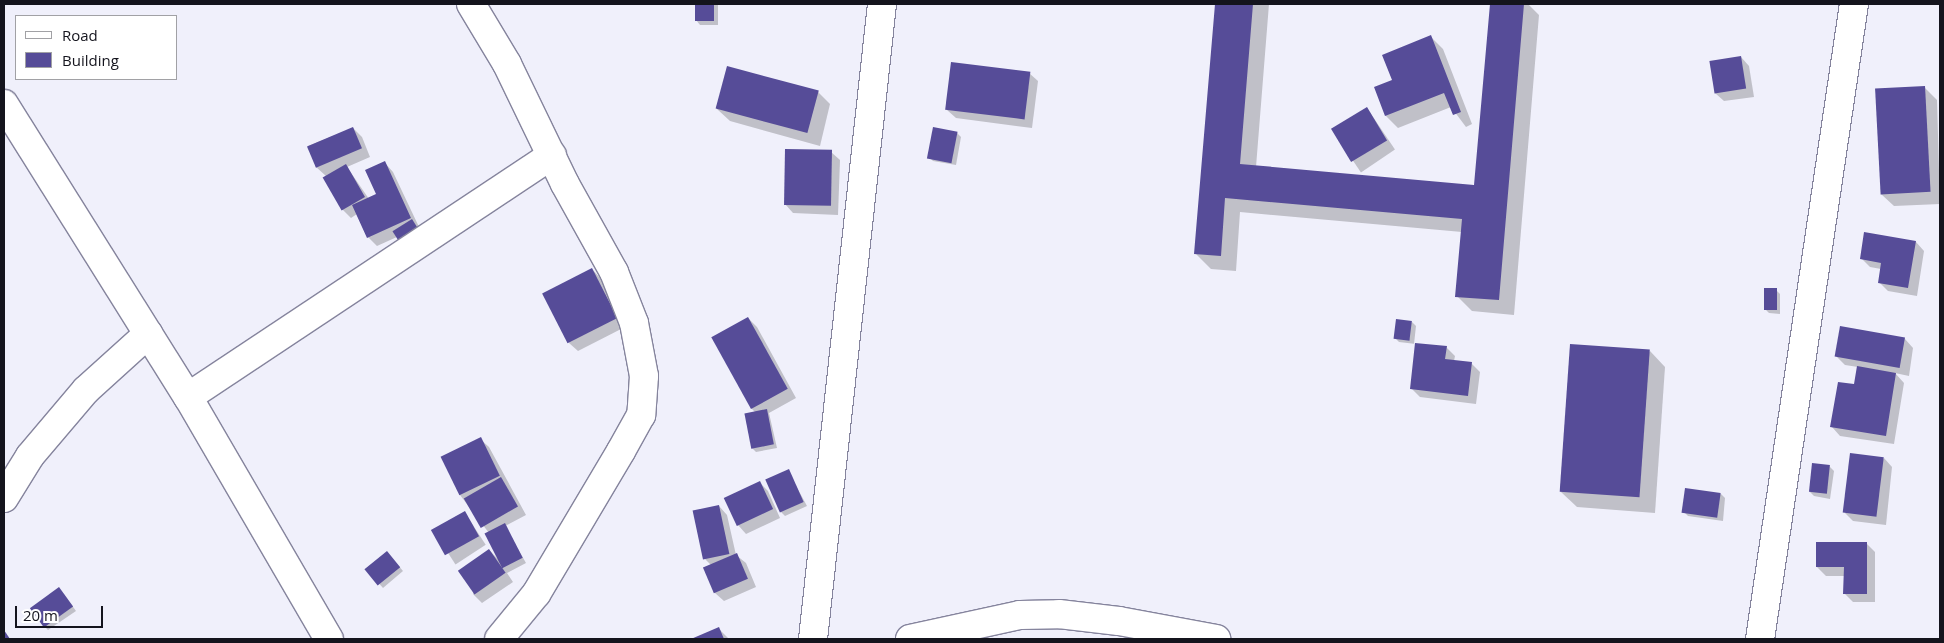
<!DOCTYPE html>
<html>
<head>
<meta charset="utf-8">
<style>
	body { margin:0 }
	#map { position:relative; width:1944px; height:643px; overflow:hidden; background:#f0f0fb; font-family:"Open Sans",sans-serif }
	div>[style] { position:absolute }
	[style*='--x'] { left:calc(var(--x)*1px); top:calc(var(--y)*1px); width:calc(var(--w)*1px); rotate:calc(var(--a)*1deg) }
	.shadow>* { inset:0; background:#0003; transform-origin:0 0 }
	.building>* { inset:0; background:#564c98; transform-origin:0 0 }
	.roads { filter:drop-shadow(1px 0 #85849d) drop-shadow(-1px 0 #85849d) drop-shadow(0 1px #85849d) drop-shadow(0 -1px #85849d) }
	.minor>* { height:28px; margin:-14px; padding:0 14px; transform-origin:14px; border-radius:14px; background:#fff }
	span { translate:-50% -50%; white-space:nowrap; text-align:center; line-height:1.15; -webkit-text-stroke:5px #fff; paint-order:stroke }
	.frame { position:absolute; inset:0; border:5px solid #14141d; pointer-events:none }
	.legend { position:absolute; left:15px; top:15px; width:162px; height:65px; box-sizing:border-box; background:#fff; border:1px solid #a1a1a5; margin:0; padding:6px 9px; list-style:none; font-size:15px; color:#14141d }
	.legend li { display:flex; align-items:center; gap:10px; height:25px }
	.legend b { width:25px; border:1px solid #a1a1a5 }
	.scale { position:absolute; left:15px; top:606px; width:88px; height:22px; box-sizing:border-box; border:2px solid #14141d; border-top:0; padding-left:6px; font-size:15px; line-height:18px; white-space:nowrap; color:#14141d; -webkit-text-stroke:4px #fff; paint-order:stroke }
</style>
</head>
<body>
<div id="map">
	<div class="shadow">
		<i style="clip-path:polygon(696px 4px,718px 4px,718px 25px,700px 25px,696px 20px)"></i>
		<i style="clip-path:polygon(1217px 4px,1269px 4px,1256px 167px,1475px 186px,1491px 4px,1528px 4px,1539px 15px,1514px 315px,1472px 311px,1457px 296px,1462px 232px,1240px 212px,1236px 271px,1211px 269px,1196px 254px)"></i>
		<i style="clip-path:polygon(1431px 37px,1443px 49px,1472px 124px,1466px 127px,1451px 107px,1398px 128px,1386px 116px,1375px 88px,1394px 80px)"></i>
		<i style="clip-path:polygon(1741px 57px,1749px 66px,1754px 97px,1724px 101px,1715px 93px)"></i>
		<i style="clip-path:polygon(1029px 73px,1038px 81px,1032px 128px,956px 118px,947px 110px)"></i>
		<i style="clip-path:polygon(1925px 88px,1937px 100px,1940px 204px,1894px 206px,1881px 194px)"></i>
		<i style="clip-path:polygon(818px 92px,830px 104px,820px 146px,730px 121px,717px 109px)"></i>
		<i style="left:1367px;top:108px;width:50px;height:41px;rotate:56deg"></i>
		<i style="clip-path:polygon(353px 128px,362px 137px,370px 157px,347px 167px,369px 199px,378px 195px,385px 163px,393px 172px,419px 227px,377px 246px,368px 237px,357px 214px,351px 218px,342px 209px,326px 176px,316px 167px,308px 146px)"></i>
		<i style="clip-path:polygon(957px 133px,961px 137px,956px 165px,933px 161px,929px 157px)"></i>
		<i style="clip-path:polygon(831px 152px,840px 160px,838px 215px,793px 213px,785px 204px)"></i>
		<i style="clip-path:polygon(1916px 242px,1924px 251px,1917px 296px,1888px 291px,1879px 282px,1881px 269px,1870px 267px,1862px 259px)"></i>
		<i style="clip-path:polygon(592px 269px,600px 278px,625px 327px,578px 351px,569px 343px)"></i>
		<i style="clip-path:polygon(1776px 290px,1780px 294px,1780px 314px,1769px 313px,1765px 309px)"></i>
		<i style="clip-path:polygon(748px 318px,757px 327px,796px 398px,769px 413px,777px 448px,756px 452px,752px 448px,755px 412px,752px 409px)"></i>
		<i style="clip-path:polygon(1412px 322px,1416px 326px,1414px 344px,1446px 347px,1455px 356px,1454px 361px,1471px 363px,1480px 372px,1476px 404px,1420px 397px,1411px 388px,1416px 344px,1399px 342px,1395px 338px)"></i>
		<i style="clip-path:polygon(1905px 339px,1913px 348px,1909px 376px,1895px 373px,1904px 383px,1894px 444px,1840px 436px,1832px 427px,1855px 386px,1858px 367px,1845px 365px,1836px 356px)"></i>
		<i style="clip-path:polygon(1650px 351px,1665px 367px,1655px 513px,1577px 507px,1561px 492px)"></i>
		<i style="clip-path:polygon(480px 439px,489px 447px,526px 515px,505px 526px,526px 563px,507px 573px,513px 582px,482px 603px,473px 594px,489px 550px,500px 561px,489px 533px,460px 495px)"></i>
		<i style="clip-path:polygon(1884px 458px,1892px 467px,1886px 525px,1853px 521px,1845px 513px)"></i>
		<i style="clip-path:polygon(1829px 466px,1834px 471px,1830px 499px,1814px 496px,1810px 492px)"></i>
		<i style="clip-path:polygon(788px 471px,807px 506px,785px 516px,781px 512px)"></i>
		<i style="clip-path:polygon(759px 482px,768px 491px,780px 518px,746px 534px,738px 525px)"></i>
		<i style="clip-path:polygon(1721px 494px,1725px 498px,1723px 521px,1688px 516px,1684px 512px)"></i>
		<i style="clip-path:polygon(719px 506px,727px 515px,736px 555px,746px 563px,756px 587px,724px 601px,715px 593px,711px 565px,704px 558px)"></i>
		<i style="left:465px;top:513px;width:38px;height:36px;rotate:57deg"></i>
		<i style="clip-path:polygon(1867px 544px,1875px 552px,1875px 602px,1853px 602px,1845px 594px,1845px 576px,1826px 576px,1817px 567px)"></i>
		<i style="clip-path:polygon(391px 557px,403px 571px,383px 588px,367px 570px)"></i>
		<i style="clip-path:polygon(63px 593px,76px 611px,48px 630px,44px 626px)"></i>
		<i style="clip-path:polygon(719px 629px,729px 639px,694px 639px)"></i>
	</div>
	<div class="building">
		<i style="left:695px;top:4px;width:19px;height:17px"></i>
		<i style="clip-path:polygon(1215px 4px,1253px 4px,1240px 164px,1474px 185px,1490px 4px,1524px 4px,1499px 300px,1455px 297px,1462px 219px,1225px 198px,1221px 256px,1194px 254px)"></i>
		<i style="clip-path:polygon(1431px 35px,1461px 112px,1453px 115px,1444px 93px,1385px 116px,1374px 87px,1392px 80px,1382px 55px)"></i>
		<i style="left:1741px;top:56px;width:33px;height:32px;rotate:81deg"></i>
		<i style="left:951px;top:62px;width:80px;height:48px;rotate:7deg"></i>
		<i style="left:727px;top:66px;width:95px;height:44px;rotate:15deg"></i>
		<i style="left:1925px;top:86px;width:106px;height:50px;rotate:87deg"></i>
		<i style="left:1367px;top:107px;width:39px;height:42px;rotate:59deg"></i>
		<i style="left:353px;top:127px;width:23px;height:50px;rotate:67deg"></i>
		<i style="left:933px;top:127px;width:25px;height:32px;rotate:11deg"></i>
		<i style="left:785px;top:149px;width:47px;height:56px;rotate:1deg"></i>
		<i style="clip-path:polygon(385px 161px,411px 218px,367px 238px,352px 205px,376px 194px,365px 170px)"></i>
		<i style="left:346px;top:164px;width:38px;height:27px;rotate:60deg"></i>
		<i style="left:412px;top:219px;width:19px;height:23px;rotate:58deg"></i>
		<i style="clip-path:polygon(1864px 232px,1916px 241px,1908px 288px,1878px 283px,1881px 263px,1860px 259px)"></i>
		<i style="left:592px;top:268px;width:56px;height:56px;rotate:63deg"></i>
		<i style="left:1764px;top:288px;width:13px;height:22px"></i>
		<i style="left:748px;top:317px;width:82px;height:42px;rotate:61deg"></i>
		<i style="left:1396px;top:319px;width:16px;height:20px;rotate:7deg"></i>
		<i style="left:1840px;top:326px;width:66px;height:31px;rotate:10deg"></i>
		<i style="clip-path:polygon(1415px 343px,1447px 346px,1445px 359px,1472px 362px,1468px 396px,1410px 389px)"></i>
		<i style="left:1570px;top:344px;width:80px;height:148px;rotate:4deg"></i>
		<i style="clip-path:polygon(1857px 366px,1896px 373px,1886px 436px,1830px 427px,1838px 382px,1854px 384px)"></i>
		<i style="left:767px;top:409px;width:36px;height:23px;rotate:79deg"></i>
		<i style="left:481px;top:437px;width:43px;height:45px;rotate:64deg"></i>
		<i style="left:1850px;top:453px;width:34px;height:60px;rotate:7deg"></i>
		<i style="left:1812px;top:463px;width:18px;height:29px;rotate:6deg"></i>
		<i style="left:789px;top:469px;width:36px;height:26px;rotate:66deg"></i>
		<i style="left:501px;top:477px;width:34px;height:43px;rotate:60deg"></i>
		<i style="left:760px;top:481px;width:31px;height:40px;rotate:65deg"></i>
		<i style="left:1685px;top:488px;width:36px;height:25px;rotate:8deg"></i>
		<i style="left:719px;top:505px;width:50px;height:27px;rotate:78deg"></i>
		<i style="left:465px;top:511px;width:29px;height:39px;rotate:61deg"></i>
		<i style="left:505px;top:523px;width:39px;height:23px;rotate:63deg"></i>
		<i style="clip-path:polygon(1816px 542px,1867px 542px,1867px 594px,1843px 594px,1844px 567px,1816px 567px)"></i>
		<i style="left:489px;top:549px;width:29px;height:38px;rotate:55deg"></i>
		<i style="left:387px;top:551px;width:21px;height:29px;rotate:51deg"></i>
		<i style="left:737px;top:553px;width:28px;height:37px;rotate:67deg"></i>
		<i style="left:59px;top:587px;width:24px;height:36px;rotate:54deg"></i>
		<i style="clip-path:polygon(719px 627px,724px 639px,691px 639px)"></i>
		<i style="clip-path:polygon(4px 630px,10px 639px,4px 639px)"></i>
	</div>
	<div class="roads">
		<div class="minor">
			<i style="--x:471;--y:4;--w:70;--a:59"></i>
			<i style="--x:507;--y:64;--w:133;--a:64.2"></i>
			<i style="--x:565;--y:184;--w:101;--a:60.9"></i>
			<i style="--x:614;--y:272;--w:55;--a:68.6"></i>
			<i style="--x:634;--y:323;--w:54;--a:79.3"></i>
			<i style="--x:644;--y:376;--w:39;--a:94"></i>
			<i style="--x:641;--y:415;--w:41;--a:119.1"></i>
			<i style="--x:621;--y:451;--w:166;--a:120.7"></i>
			<i style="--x:536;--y:594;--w:58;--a:129.4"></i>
			<i style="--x:4;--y:104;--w:346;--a:57.9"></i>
			<i style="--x:188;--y:397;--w:280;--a:59.8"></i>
			<i style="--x:188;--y:397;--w:437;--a:-33.6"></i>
			<i style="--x:4;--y:498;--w:49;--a:-58.2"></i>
			<i style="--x:30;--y:456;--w:87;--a:-49.7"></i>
			<i style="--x:86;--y:390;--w:84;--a:-42.1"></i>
			<i style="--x:813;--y:639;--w:639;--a:-83.8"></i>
			<i style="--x:910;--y:639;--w:113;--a:-12.3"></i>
			<i style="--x:1020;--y:615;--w:39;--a:-1"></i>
			<i style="--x:1059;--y:614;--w:60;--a:6.7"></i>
			<i style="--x:1119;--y:621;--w:99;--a:10.5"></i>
			<i style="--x:1760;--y:639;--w:642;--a:-81.58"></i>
		</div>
	</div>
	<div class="frame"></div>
	<ul class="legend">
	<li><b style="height:6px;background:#fff"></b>Road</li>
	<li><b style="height:14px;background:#564c98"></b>Building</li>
	</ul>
	<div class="scale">20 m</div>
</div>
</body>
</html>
